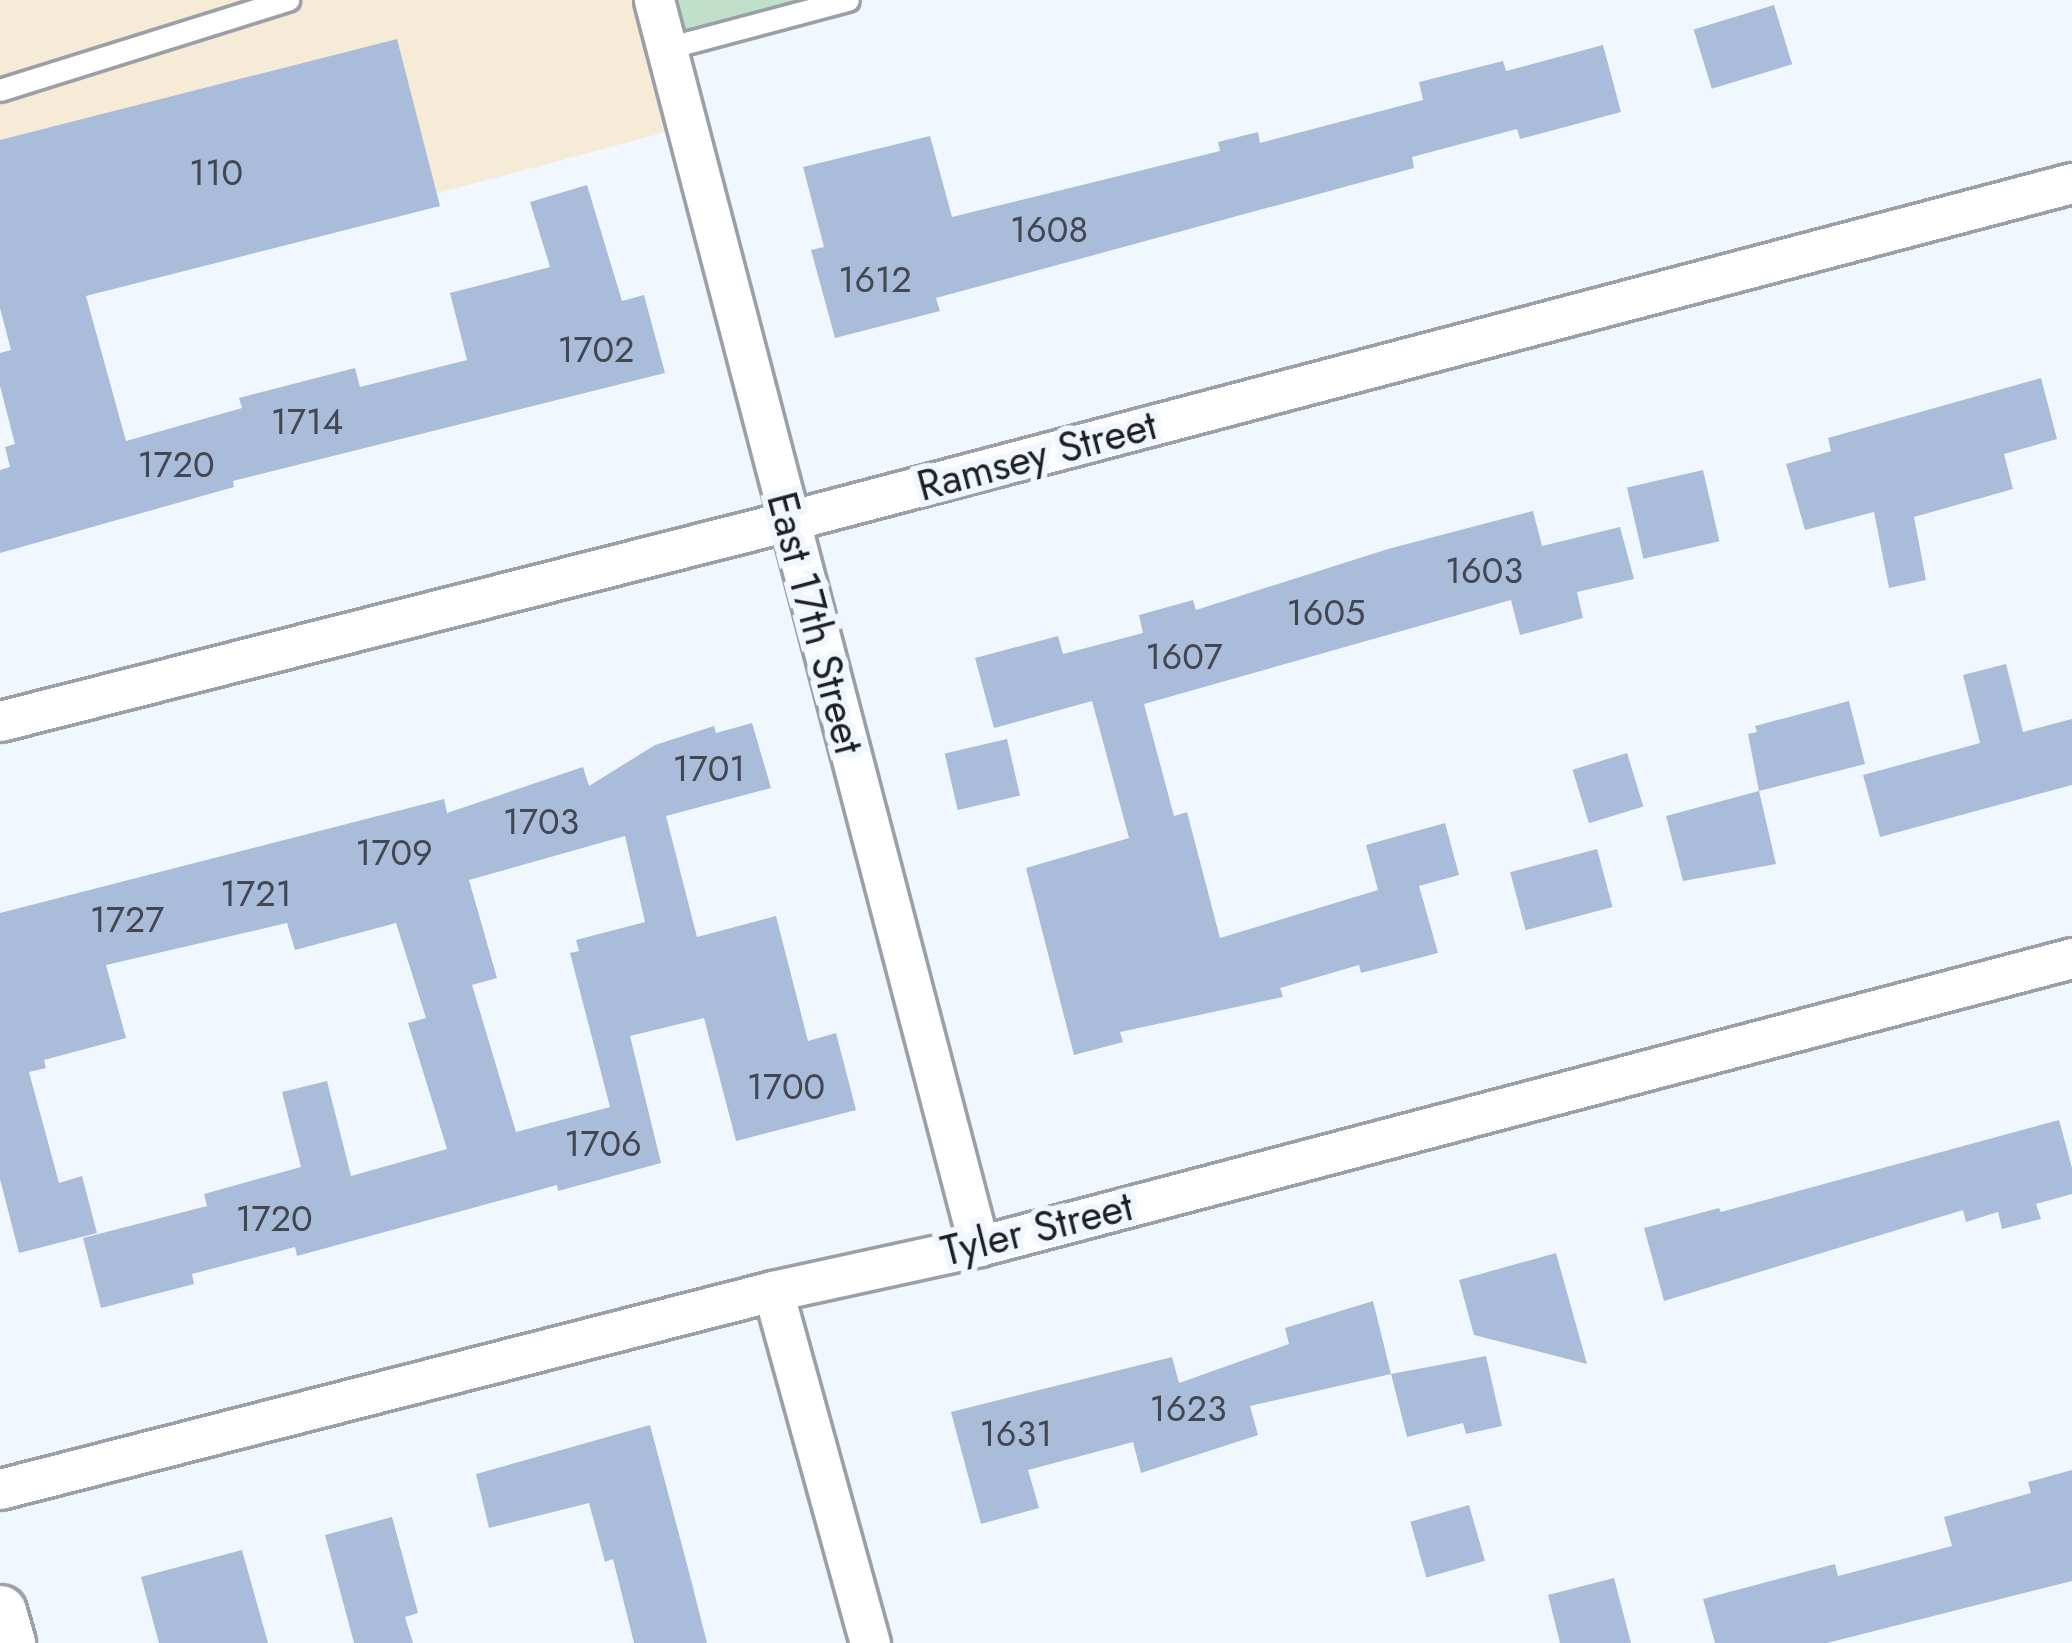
<!DOCTYPE html>
<html>
<head>
<meta charset="utf-8">
<style>
	body { margin:0 }
	#map { position:relative; width:2072px; height:1643px; overflow:hidden; background:#f1f7ff; font-family:Jost,sans-serif }
	div>[style] { position:absolute }
	[style*='--x'] { left:calc(var(--x)*1px); top:calc(var(--y)*1px); width:calc(var(--w)*1px); rotate:calc(var(--a)*1deg) }
	.commercial>* { inset:0; background:#f6ebd6 }
	.green>* { inset:0; background:#c0e0cb }
	.building>* { inset:0; background:#a9bcda; transform-origin:0 0 }
	.roads { filter:drop-shadow(3px 0 #9b9fa7) drop-shadow(-3px 0 #9b9fa7) drop-shadow(0 3px #9b9fa7) drop-shadow(0 -3px #9b9fa7) }
	.service>* { height:21px; margin:-10.5px; padding:0 10.5px; transform-origin:10.5px; border-radius:10.5px; background:#fff }
	.minor>* { height:39px; margin:-19.5px; padding:0 19.5px; transform-origin:19.5px; border-radius:19.5px; background:#fff }
	.tertiary>* { height:51px; margin:-25.5px; padding:0 25.5px; transform-origin:25.5px; border-radius:25.5px; background:#fff }
	span { translate:-50% -50%; white-space:nowrap; text-align:center; line-height:1.15; -webkit-text-stroke:12px #f1f7ff; paint-order:stroke }
	.number-label { font-size:36px; color:#424751 }
	.number-label span { -webkit-text-stroke-width:0 }
	.street-label { font-size:42px; color:#1f2023 }
</style>
</head>
<body>
<div id="map">
	<div class="commercial">
		<i style="clip-path:polygon(0 0,654px 0,688px 126px,0 311px)"></i>
	</div>
	<div class="green">
		<i style="clip-path:polygon(654px 0,848px 0,667px 48px)"></i>
	</div>
	<div class="building">
		<i style="left:1774px;top:5px;width:62px;height:84px;rotate:73deg"></i>
		<i style="clip-path:polygon(397px 39px,440px 206px,86px 296px,126px 441px,242px 408px,239px 398px,355px 368px,360px 387px,467px 360px,450px 293px,550px 267px,530px 202px,587px 185px,622px 301px,644px 295px,665px 373px,233px 481px,234px 487px,0 553px,0 470px,10px 467px,5px 447px,15px 444px,0 386px,0 353px,11px 350px,0 308px,0 140px)"></i>
		<i style="clip-path:polygon(1603px 45px,1621px 112px,1520px 139px,1517px 129px,1412px 157px,1414px 168px,936px 298px,940px 311px,835px 338px,811px 250px,824px 247px,803px 167px,930px 136px,952px 217px,1220px 151px,1218px 142px,1258px 132px,1260px 143px,1423px 100px,1419px 82px,1503px 61px,1506px 71px)"></i>
		<i style="clip-path:polygon(2041px 378px,2057px 439px,2004px 454px,2013px 489px,1914px 517px,1926px 580px,1889px 588px,1874px 512px,1805px 530px,1786px 464px,1831px 451px,1828px 438px)"></i>
		<i style="left:1703px;top:470px;width:73px;height:78px;rotate:77deg"></i>
		<i style="clip-path:polygon(1533px 511px,1542px 546px,1620px 527px,1634px 579px,1577px 592px,1583px 618px,1520px 635px,1511px 600px,1144px 704px,1174px 816px,1187px 812px,1220px 938px,1378px 890px,1366px 845px,1445px 823px,1459px 875px,1419px 886px,1438px 953px,1361px 973px,1359px 965px,1280px 988px,1283px 997px,1120px 1032px,1123px 1042px,1074px 1055px,1026px 868px,1129px 838px,1092px 701px,994px 728px,975px 658px,1058px 636px,1063px 654px,1143px 633px,1139px 615px,1193px 600px,1196px 610px,1388px 549px)"></i>
		<i style="clip-path:polygon(2006px 664px,2023px 732px,2072px 719px,2072px 785px,1880px 837px,1863px 775px,1980px 743px,1963px 675px)"></i>
		<i style="clip-path:polygon(1849px 701px,1865px 764px,1759px 791px,1776px 864px,1683px 881px,1666px 816px,1759px 791px,1748px 734px,1757px 732px,1755px 726px)"></i>
		<i style="clip-path:polygon(evenodd,752px 723px,771px 788px,666px 816px,697px 937px,776px 916px,808px 1041px,836px 1033px,856px 1110px,736px 1141px,704px 1018px,630px 1036px,661px 1163px,558px 1191px,557px 1185px,297px 1256px,295px 1247px,192px 1274px,194px 1284px,101px 1308px,83px 1238px,207px 1206px,204px 1194px,301px 1167px,282px 1092px,327px 1081px,351px 1176px,447px 1149px,408px 1023px,426px 1018px,396px 923px,295px 950px,287px 923px,106px 965px,126px 1038px,44px 1060px,46px 1068px,29px 1072px,59px 1183px,82px 1176px,97px 1233px,19px 1253px,0 1179px,0 913px,444px 799px,447px 813px,583px 767px,589px 786px,655px 745px,714px 726px,716px 733px,752px 723px,625px 836px,645px 922px,576px 940px,579px 951px,570px 953px,610px 1107px,516px 1132px,472px 985px,497px 978px,469px 880px,625px 836px)"></i>
		<i style="left:1007px;top:739px;width:58px;height:64px;rotate:77deg"></i>
		<i style="left:1627px;top:753px;width:56px;height:57px;rotate:73deg"></i>
		<i style="left:1597px;top:849px;width:60px;height:90px;rotate:75deg"></i>
		<i style="clip-path:polygon(2059px 1120px,2072px 1168px,2072px 1194px,2036px 1204px,2041px 1219px,2002px 1229px,1998px 1212px,1966px 1222px,1963px 1210px,1664px 1301px,1644px 1228px,1719px 1208px,1721px 1212px)"></i>
		<i style="clip-path:polygon(1556px 1253px,1587px 1364px,1474px 1335px,1459px 1280px)"></i>
		<i style="clip-path:polygon(1373px 1301px,1391px 1374px,1250px 1406px,1258px 1435px,1141px 1473px,1133px 1442px,1028px 1470px,1039px 1508px,981px 1524px,951px 1412px,1172px 1357px,1179px 1383px,1289px 1344px,1285px 1328px)"></i>
		<i style="clip-path:polygon(1486px 1356px,1502px 1426px,1466px 1434px,1463px 1423px,1407px 1437px,1391px 1374px)"></i>
		<i style="clip-path:polygon(650px 1425px,689px 1572px,707px 1643px,634px 1643px,613px 1559px,605px 1562px,589px 1503px,489px 1528px,476px 1474px)"></i>
		<i style="clip-path:polygon(2072px 1470px,2072px 1581px,1827px 1643px,1715px 1643px,1703px 1599px,1835px 1564px,1838px 1576px,1952px 1546px,1944px 1517px,2031px 1493px,2028px 1482px)"></i>
		<i style="left:1469px;top:1505px;width:58px;height:61px;rotate:74deg"></i>
		<i style="clip-path:polygon(392px 1517px,418px 1613px,405px 1617px,413px 1643px,354px 1643px,325px 1535px)"></i>
		<i style="clip-path:polygon(242px 1550px,268px 1643px,159px 1643px,141px 1577px)"></i>
		<i style="clip-path:polygon(1614px 1578px,1631px 1643px,1560px 1643px,1548px 1595px)"></i>
	</div>
	<div class="roads">
		<div class="service">
			<i style="--x:667;--y:48;--w:187;--a:-14.9"></i>
			<i style="--x:0;--y:90;--w:302;--a:-17.4"></i>
		</div>
		<div class="minor">
			<i style="--x:654;--y:0;--w:1288;--a:75.38"></i>
			<i style="--x:0;--y:721;--w:813;--a:-14.24"></i>
			<i style="--x:788;--y:521;--w:1328;--a:-14.75"></i>
			<i style="--x:773;--y:1291;--w:365;--a:74.6"></i>
			<i style="--x:0;--y:1489;--w:798;--a:-14.37"></i>
			<i style="--x:773;--y:1291;--w:211;--a:-12.3"></i>
			<i style="--x:979;--y:1246;--w:1130;--a:-14.76"></i>
		</div>
		<div class="tertiary">
			<i style="--x:0;--y:1611;--w:33;--a:74"></i>
		</div>
	</div>
	<div class="number-label">
		<span style="left:216px;top:173px">110</span>
		<span style="left:1049px;top:230px">1608</span>
		<span style="left:875px;top:280px">1612</span>
		<span style="left:596px;top:350px">1702</span>
		<span style="left:307px;top:422px">1714</span>
		<span style="left:176px;top:465px">1720</span>
		<span style="left:1484px;top:571px">1603</span>
		<span style="left:1326px;top:613px">1605</span>
		<span style="left:1184px;top:657px">1607</span>
		<span style="left:709px;top:769px">1701</span>
		<span style="left:541px;top:822px">1703</span>
		<span style="left:394px;top:853px">1709</span>
		<span style="left:256px;top:894px">1721</span>
		<span style="left:127px;top:920px">1727</span>
		<span style="left:786px;top:1087px">1700</span>
		<span style="left:603px;top:1144px">1706</span>
		<span style="left:274px;top:1219px">1720</span>
		<span style="left:1188px;top:1409px">1623</span>
		<span style="left:1016px;top:1434px">1631</span>
	</div>
	<div class="street-label">
		<span style="left:1037px;top:456px;rotate:-15deg">Ramsey Street</span>
		<span style="left:815px;top:623px;rotate:75deg">East 17th Street</span>
		<span style="left:1037px;top:1229px;rotate:-14deg">Tyler Street</span>
	</div>
</div>
</body>
</html>
